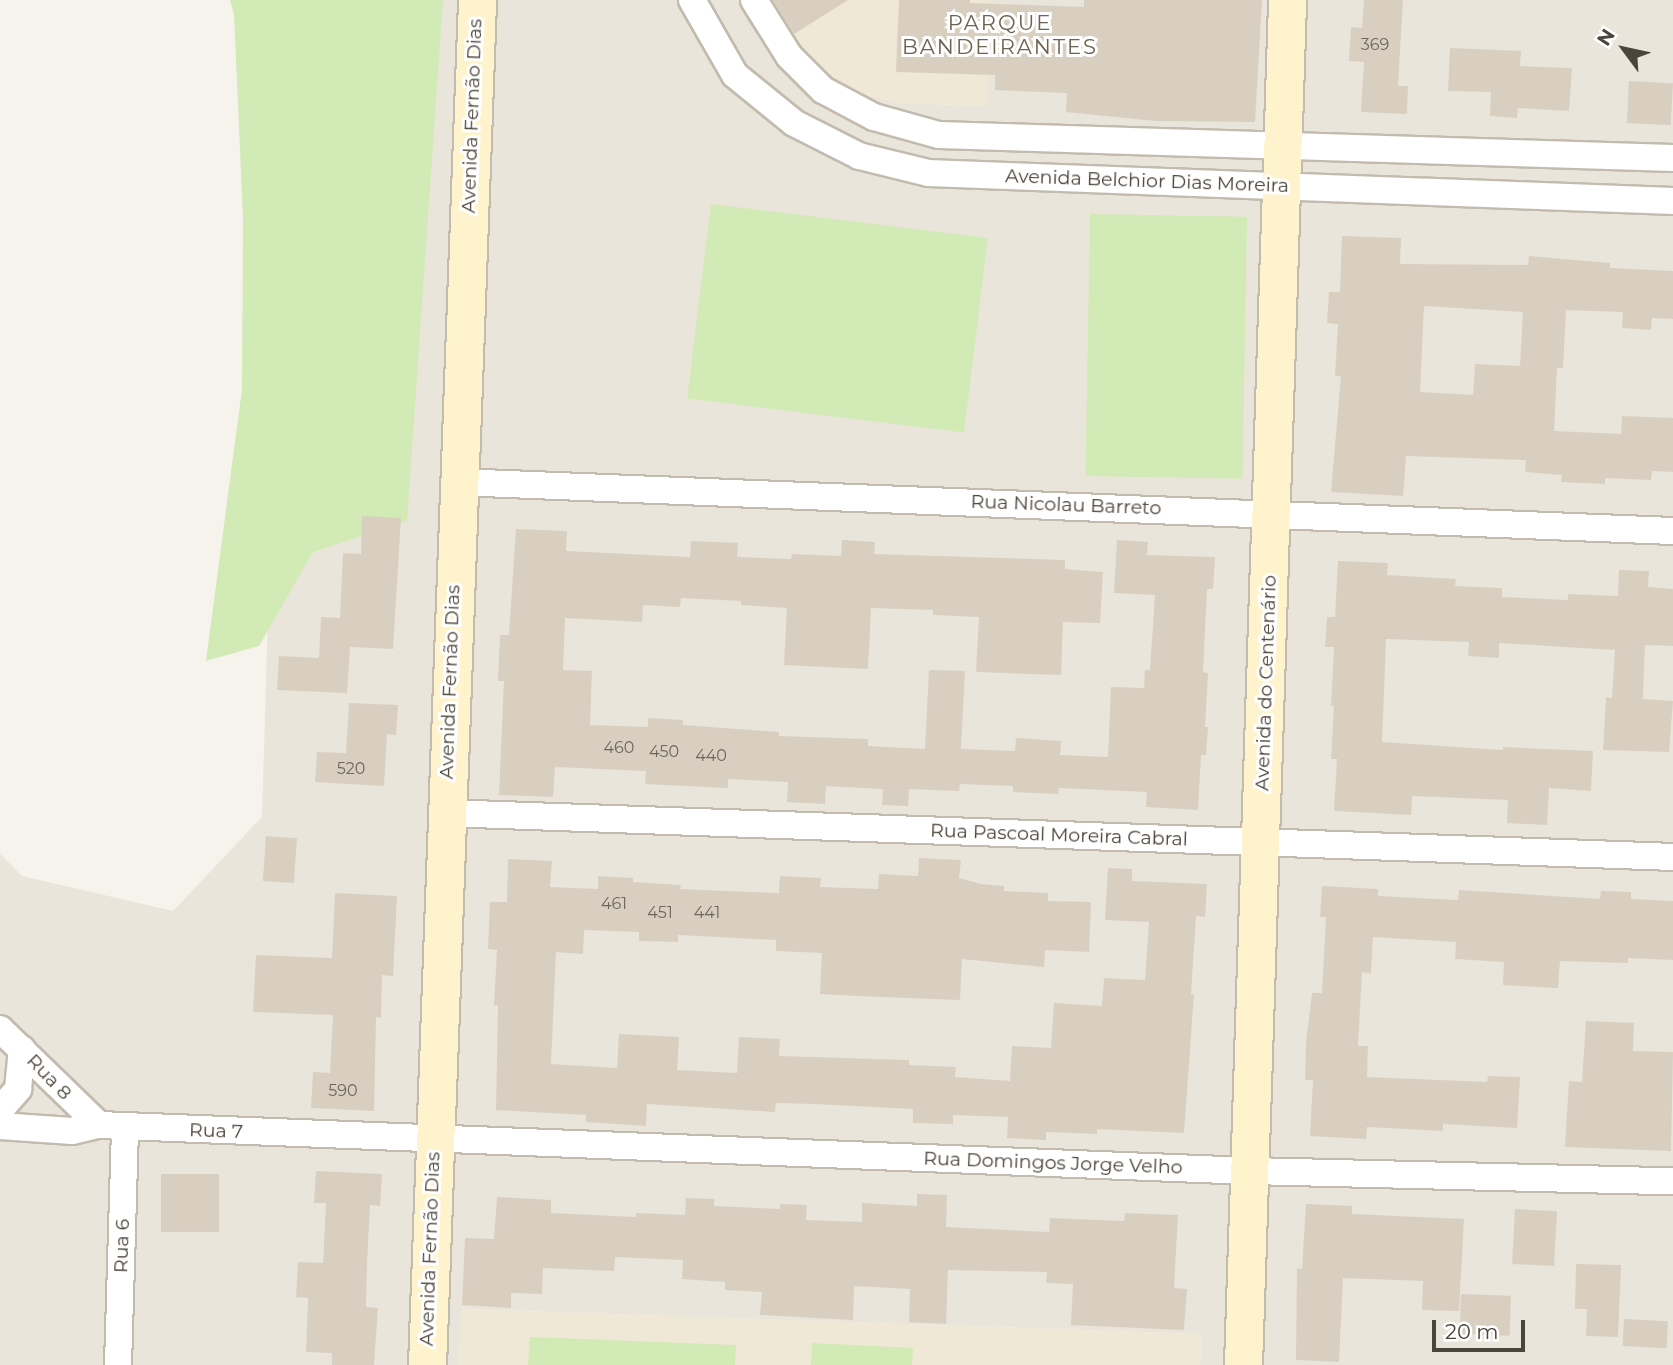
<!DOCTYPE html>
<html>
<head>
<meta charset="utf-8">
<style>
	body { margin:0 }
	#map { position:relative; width:1673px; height:1365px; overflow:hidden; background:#f6f3ec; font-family:Montserrat,sans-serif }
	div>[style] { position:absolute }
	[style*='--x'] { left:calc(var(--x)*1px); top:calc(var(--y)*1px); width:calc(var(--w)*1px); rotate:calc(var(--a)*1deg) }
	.residential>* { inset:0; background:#eae5da }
	.education>* { inset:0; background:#efe8d6 }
	.green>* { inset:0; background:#d2eab5; transform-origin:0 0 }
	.building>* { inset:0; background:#d8cfc1; transform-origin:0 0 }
	.roads { filter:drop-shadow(2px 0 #c2bbae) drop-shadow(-2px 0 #c2bbae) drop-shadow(0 2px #c2bbae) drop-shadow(0 -2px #c2bbae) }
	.street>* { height:26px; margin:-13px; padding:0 13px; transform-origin:13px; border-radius:13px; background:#fff }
	.secondary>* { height:37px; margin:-18.5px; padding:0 18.5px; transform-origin:18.5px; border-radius:18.5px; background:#fff3cd }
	span { translate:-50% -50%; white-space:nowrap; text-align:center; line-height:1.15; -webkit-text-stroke:6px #fff; paint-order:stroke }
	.number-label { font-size:16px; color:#6e675b }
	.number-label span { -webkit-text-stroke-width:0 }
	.street-label { font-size:19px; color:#4b4439 }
	.neighbourhood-label { font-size:21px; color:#6e6250; letter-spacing:2px }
	.north { position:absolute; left:1589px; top:14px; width:70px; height:70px; -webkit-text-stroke:5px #fff; paint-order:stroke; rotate:303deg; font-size:19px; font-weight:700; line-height:28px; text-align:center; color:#4b4439 }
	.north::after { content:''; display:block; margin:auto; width:24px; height:32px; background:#4b4439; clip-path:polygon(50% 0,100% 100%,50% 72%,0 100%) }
	.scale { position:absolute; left:1432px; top:1320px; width:93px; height:32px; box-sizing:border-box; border:4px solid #4b4439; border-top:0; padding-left:9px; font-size:21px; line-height:24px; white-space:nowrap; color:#4b4439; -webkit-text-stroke:5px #fff; paint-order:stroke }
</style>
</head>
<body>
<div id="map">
	<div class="residential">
		<i style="clip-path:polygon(286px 0,764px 0,836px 80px,866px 95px,903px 103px,986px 106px,989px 0,1673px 0,1673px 1365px,1200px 1365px,1201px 1334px,461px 1309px,459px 1365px,0 1365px,0 854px,22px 876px,173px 911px,262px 817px)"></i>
	</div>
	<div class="education">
		<i style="clip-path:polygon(764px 0,989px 0,987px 106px,903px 103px,866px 95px,836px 80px,810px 60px,787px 37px)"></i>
		<i style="clip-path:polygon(461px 1309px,1202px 1334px,1200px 1365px,459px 1365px)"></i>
	</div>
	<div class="green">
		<i style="clip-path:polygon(230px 0,443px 0,407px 521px,313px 552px,259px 646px,206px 661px,242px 389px,243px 217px,234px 14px)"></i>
		<i style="left:711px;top:204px;width:279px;height:196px;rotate:7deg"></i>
		<i style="left:1090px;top:214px;width:157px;height:262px;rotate:1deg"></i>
		<i style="clip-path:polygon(530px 1337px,736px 1345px,735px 1365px,528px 1365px)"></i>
		<i style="clip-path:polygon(812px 1343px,913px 1348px,912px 1365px,811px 1365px)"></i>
	</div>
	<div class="building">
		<i style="clip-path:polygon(773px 0,848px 0,794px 34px)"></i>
		<i style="clip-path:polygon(899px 0,970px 0,970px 3px,1084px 7px,1084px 0,1262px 0,1255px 122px,1155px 121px,1066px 112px,1067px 93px,995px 90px,995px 75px,896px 72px)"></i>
		<i style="clip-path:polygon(1364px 0,1403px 0,1398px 86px,1408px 86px,1407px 114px,1361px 112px,1364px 62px,1349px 61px,1351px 27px,1362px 28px)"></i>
		<i style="clip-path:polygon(1450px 48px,1521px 51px,1520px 66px,1572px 68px,1569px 111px,1518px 108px,1517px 118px,1490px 116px,1491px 92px,1448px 91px)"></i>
		<i style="left:1629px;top:81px;width:44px;height:42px;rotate:3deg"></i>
		<i style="clip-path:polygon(evenodd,1342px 236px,1401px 238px,1400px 264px,1528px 265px,1529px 256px,1610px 263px,1610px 268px,1673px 271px,1673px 319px,1652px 318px,1651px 330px,1622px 328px,1623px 312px,1566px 310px,1563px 368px,1557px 368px,1554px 431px,1621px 434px,1622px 416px,1673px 418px,1673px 472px,1652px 471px,1651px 480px,1605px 478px,1605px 484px,1561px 482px,1562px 475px,1525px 472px,1526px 460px,1406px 456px,1403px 496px,1331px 492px,1341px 376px,1335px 376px,1338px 324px,1327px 323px,1329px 292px,1340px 292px,1342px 236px,1424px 306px,1523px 312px,1520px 366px,1475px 364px,1473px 395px,1420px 392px,1424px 306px)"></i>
		<i style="clip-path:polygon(362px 516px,401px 518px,393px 649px,350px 647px,347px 693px,277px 690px,279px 656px,319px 658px,321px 617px,340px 618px,343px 553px,361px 554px)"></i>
		<i style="clip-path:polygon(516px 529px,567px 531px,566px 551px,690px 557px,691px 541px,738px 543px,737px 557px,791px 559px,792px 554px,841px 556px,842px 540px,875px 542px,874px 554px,1065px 560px,1065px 569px,1103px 572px,1100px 623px,1063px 622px,1061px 675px,976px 672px,979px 617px,933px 615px,933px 610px,871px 608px,868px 669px,784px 665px,787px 608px,741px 605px,741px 601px,681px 598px,680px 607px,643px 605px,642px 622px,565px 618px,563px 670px,592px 671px,590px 725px,648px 727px,648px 718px,683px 720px,683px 725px,779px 732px,779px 736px,868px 739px,868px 746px,925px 749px,929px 670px,965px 671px,961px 749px,1015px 751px,1016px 738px,1061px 741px,1060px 755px,1108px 757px,1111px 687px,1144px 688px,1145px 670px,1150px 670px,1155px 595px,1114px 593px,1117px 540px,1148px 542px,1147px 555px,1215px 557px,1213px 589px,1207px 589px,1203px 672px,1208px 673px,1205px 727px,1208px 727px,1206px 755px,1201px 755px,1198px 810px,1146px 807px,1147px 792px,1059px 788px,1058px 794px,1013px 792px,1013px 786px,960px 784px,959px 791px,909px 789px,908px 806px,882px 805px,883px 789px,826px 786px,825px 804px,787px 802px,788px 782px,728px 779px,728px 788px,645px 784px,646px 771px,555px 767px,553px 797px,499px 795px,504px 681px,498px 681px,500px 635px,509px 635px)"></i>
		<i style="clip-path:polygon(1338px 561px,1388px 563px,1387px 575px,1456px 579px,1455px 586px,1502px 588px,1502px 597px,1568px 600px,1568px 594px,1618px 596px,1619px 570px,1649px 571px,1648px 587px,1673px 589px,1673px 646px,1645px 645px,1643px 699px,1673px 701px,1669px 752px,1603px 750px,1606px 697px,1612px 698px,1615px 650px,1499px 643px,1499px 658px,1468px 656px,1469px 642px,1386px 639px,1382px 742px,1503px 750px,1503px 747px,1593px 751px,1591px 791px,1549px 788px,1547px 825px,1507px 823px,1508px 800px,1412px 796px,1411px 815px,1334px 811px,1337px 759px,1331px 759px,1334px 706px,1331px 706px,1334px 647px,1325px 647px,1327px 617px,1335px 617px)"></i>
		<i style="clip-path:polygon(349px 703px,398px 705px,396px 735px,387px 734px,384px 786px,315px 782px,317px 752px,346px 753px)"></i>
		<i style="left:266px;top:836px;width:31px;height:45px;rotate:4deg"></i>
		<i style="clip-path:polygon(919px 858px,961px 860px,959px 878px,981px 884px,1004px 886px,1004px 891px,1048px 893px,1048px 901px,1091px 902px,1089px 952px,1045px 950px,1044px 967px,962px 959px,960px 1000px,857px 996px,820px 994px,822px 953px,776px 951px,776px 940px,678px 935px,678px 942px,639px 941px,639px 932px,584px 930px,583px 954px,556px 952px,551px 1064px,617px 1068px,619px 1034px,679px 1037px,677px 1070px,737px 1073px,739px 1037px,780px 1039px,779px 1056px,909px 1060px,909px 1065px,956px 1067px,955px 1077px,1010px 1081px,1012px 1046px,1051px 1048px,1054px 1003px,1102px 1006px,1104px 978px,1145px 980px,1149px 922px,1105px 920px,1108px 868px,1132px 869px,1132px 881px,1207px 884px,1205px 917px,1196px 916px,1191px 994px,1194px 994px,1184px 1133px,1097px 1129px,1097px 1134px,1046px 1132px,1046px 1140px,1007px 1138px,1008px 1117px,953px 1115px,953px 1124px,913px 1123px,913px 1109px,815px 1104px,776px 1103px,775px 1112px,647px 1104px,646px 1126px,586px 1122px,586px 1115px,496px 1110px,498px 1005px,494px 1005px,497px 950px,488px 949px,490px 902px,507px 902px,508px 859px,552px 861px,550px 887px,598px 889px,598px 876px,633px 878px,633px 882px,681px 885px,680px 889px,779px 893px,780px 876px,821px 878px,820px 887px,878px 889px,879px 874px,918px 876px)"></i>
		<i style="clip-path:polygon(1322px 886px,1378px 889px,1378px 896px,1458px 900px,1459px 890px,1600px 899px,1601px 891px,1631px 892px,1631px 899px,1673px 901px,1673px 960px,1628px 958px,1628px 963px,1560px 961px,1558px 988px,1503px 985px,1504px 962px,1455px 959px,1456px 942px,1373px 937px,1371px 973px,1362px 972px,1358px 1046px,1368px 1046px,1367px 1077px,1487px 1082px,1488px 1076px,1520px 1077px,1517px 1128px,1443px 1124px,1443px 1131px,1367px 1127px,1366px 1139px,1310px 1136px,1313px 1080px,1305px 1080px,1306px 1043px,1312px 993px,1322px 993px,1326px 917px,1320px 917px)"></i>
		<i style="clip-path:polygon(335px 893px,397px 896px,393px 976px,382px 975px,381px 1018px,376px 1017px,374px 1111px,311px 1108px,313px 1072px,330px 1073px,333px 1015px,253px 1012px,256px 955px,332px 958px)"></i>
		<i style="clip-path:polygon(1586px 1021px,1634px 1023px,1633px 1051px,1673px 1052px,1671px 1151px,1565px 1147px,1569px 1081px,1582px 1082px)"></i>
		<i style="clip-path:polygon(316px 1171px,382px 1174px,380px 1206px,370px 1205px,367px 1265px,366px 1307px,378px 1308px,374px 1365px,332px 1365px,332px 1353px,306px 1352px,308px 1298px,296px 1297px,298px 1262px,323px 1263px,326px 1203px,314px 1203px)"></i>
		<i style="left:161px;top:1174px;width:58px;height:58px"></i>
		<i style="clip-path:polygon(917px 1194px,947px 1195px,946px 1227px,1049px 1232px,1050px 1218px,1124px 1221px,1125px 1213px,1178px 1215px,1174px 1288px,1187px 1289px,1184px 1330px,1071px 1325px,1073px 1284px,1046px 1283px,1047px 1272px,948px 1270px,946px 1324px,909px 1322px,910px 1289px,854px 1286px,853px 1320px,760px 1315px,762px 1292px,725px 1290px,725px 1282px,682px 1279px,683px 1260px,615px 1257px,614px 1271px,543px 1268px,542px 1294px,511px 1293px,511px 1308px,462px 1305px,465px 1238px,494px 1239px,497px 1197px,551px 1200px,551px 1213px,636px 1217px,636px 1213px,685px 1215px,686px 1198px,714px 1199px,714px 1206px,780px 1209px,780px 1204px,807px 1205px,806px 1220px,862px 1222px,862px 1203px,917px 1206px)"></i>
		<i style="clip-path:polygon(1306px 1204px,1352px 1206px,1352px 1214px,1464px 1219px,1459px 1311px,1422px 1310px,1423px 1281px,1343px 1278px,1339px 1362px,1296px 1360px,1297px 1268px,1302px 1269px)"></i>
		<i style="left:1515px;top:1209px;width:42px;height:55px;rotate:3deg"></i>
		<i style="clip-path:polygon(1576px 1264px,1621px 1265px,1618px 1337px,1586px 1336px,1587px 1309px,1575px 1309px)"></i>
		<i style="left:1461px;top:1294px;width:50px;height:40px;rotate:2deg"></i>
		<i style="left:1624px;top:1319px;width:44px;height:27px;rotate:3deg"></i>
	</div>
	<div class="roads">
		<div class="street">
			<i style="--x:692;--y:0;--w:86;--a:60.2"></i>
			<i style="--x:735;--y:75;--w:76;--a:39.1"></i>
			<i style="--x:794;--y:123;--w:73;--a:26.9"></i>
			<i style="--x:859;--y:156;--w:71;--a:13.8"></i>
			<i style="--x:928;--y:173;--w:746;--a:2.15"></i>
			<i style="--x:754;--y:0;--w:66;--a:58"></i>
			<i style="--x:789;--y:56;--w:48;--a:45"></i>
			<i style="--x:823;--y:90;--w:58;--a:27.9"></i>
			<i style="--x:874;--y:117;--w:67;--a:15.5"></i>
			<i style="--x:939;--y:135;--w:734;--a:1.79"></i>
			<i style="--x:458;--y:482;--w:1216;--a:2.31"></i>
			<i style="--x:445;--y:813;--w:1229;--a:2.05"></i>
			<i style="--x:0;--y:1029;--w:138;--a:44.1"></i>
			<i style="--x:0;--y:1110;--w:28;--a:-49"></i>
			<i style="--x:18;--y:1089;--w:40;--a:-84.3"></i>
			<i style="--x:0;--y:1126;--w:72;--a:4"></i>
			<i style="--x:72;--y:1131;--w:28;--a:-13"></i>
			<i style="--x:99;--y:1125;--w:1152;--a:2.29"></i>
			<i style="--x:1250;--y:1171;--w:423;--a:1.4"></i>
			<i style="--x:118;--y:1365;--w:237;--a:-88.3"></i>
		</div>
		<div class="secondary">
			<i style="--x:427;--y:1365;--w:1366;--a:-87.9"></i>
			<i style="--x:1243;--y:1365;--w:1366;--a:-88.15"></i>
		</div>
	</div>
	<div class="number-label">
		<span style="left:1375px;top:45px">369</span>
		<span style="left:619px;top:748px">460</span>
		<span style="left:664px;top:752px">450</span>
		<span style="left:711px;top:756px">440</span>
		<span style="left:351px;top:769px">520</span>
		<span style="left:614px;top:904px">461</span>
		<span style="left:660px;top:913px">451</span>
		<span style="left:707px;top:913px">441</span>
		<span style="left:343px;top:1091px">590</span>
	</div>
	<div class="street-label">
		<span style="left:472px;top:116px;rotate:-88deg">Avenida Fernão Dias</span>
		<span style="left:1147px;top:181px;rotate:2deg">Avenida Belchior Dias Moreira</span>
		<span style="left:1066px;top:505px;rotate:2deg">Rua Nicolau Barreto</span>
		<span style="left:450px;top:682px;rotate:-88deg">Avenida Fernão Dias</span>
		<span style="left:1266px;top:683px;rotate:-88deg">Avenida do Centenário</span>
		<span style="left:1059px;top:835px;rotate:2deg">Rua Pascoal Moreira Cabral</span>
		<span style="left:49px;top:1077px;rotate:46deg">Rua 8</span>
		<span style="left:216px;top:1131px;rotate:2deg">Rua 7</span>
		<span style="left:1053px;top:1163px;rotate:2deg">Rua Domingos Jorge Velho</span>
		<span style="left:122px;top:1246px;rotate:-88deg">Rua 6</span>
		<span style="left:430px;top:1249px;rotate:-88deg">Avenida Fernão Dias</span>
	</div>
	<div class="neighbourhood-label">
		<span style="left:1000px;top:35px">PARQUE<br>BANDEIRANTES</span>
	</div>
	<div class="north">N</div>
	<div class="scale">20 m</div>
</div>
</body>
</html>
